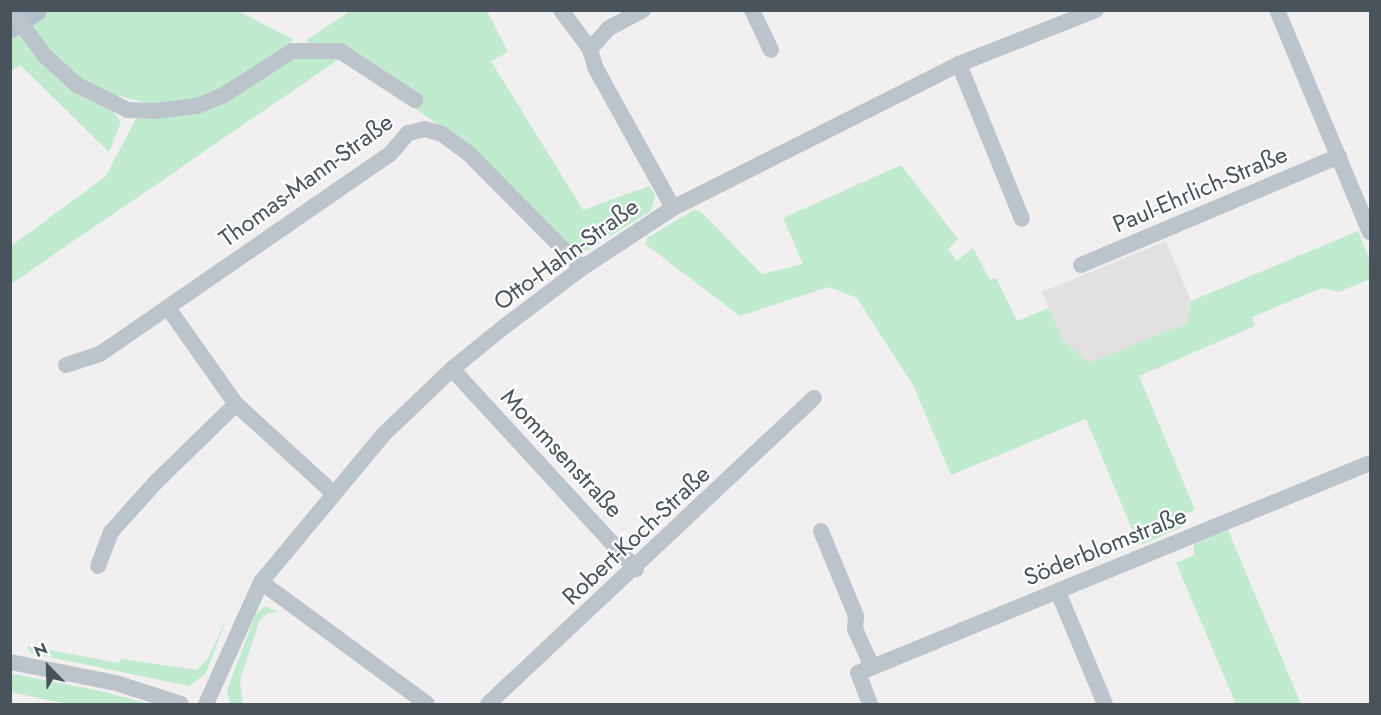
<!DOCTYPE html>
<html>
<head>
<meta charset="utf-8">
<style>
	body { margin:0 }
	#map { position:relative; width:1381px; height:715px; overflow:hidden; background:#f1efef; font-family:Jost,sans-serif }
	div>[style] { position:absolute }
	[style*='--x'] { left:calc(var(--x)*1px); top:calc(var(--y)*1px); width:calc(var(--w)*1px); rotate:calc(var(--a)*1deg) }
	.education>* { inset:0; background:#e2e0e0 }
	.green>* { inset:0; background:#c1ebcf }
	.minor>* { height:16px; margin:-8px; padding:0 8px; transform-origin:8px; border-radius:8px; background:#bcc4cb }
	.major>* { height:21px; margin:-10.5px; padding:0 10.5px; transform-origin:10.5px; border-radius:10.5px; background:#b1c0cb }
	.minor-bridge>* { height:16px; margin:-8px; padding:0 8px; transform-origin:8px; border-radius:8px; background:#bcc4cb }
	span { translate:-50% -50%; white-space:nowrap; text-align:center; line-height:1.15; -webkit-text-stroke:4.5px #fff; paint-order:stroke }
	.street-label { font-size:24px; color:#49535b }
	.frame { position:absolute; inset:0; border:12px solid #49535b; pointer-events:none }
	.north { position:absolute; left:18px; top:637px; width:60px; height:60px; -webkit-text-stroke:4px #fff; paint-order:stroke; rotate:337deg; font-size:16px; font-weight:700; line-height:24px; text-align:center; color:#49535b }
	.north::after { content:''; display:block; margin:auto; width:21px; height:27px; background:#49535b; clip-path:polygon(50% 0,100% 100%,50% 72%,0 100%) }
</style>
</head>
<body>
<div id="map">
	<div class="education">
		<i style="clip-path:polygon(1166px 241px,1191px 301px,1187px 323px,1089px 363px,1062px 339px,1042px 292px)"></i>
	</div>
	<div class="green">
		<i style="clip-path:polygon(50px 11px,238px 11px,294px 40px,215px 93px,186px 103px,154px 105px,96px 90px,121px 122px,109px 152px,20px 65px,11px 71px,11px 37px)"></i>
		<i style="clip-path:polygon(350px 11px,487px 11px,508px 52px,491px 61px,583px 210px,649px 186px,655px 195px,651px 211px,581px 254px,574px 254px,470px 147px,342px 57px,11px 284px,11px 246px,105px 177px,136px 119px,199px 110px,287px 61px,312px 55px,307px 40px)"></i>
		<i style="clip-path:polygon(901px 165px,958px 239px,948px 249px,957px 261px,973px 248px,990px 280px,996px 278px,1017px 321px,1049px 308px,1062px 339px,1089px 363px,1187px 323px,1191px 301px,1358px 231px,1370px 261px,1370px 279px,1339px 292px,1322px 288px,1252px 317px,1255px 326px,1139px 376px,1195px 510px,1187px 513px,1183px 527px,1143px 544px,1137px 541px,1086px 419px,951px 475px,914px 387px,857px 298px,829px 287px,740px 316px,645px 244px,647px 238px,694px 210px,700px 211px,762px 274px,803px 264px,783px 218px)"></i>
		<i style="clip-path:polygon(1228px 530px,1301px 704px,1236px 704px,1176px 563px,1194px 555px,1194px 544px)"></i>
		<i style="clip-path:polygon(264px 606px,279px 612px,268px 613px,259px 621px,240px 681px,243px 704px,230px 704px,227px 690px,255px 616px)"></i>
		<i style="clip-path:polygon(227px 618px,206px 673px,189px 686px,30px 653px,27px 646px,119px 663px,121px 659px,197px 670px,208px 658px)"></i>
		<i style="clip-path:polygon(10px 673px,100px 691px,151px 704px,66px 704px,11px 692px)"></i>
	</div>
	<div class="minor">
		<i style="--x:561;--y:10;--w:49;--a:53.4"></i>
		<i style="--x:643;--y:10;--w:38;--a:152"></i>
		<i style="--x:609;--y:28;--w:28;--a:132"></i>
		<i style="--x:590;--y:49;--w:19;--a:74"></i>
		<i style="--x:595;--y:67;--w:161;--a:61"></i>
		<i style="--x:752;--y:10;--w:44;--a:64.6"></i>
		<i style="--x:1277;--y:10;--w:241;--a:67.3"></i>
		<i style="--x:45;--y:56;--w:43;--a:42.2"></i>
		<i style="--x:77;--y:85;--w:57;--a:26.1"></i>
		<i style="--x:128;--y:110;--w:28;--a:2"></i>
		<i style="--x:156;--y:111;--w:41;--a:-7"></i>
		<i style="--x:197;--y:106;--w:27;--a:-22"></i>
		<i style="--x:222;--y:96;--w:83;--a:-32.7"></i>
		<i style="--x:292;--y:51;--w:48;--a:0"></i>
		<i style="--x:340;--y:51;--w:90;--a:33.2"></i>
		<i style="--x:959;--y:64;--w:167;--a:67.9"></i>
		<i style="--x:1081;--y:265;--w:280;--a:-22.9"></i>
		<i style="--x:168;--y:308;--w:118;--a:54.7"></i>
		<i style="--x:236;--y:404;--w:132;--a:42.5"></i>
		<i style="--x:66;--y:365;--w:36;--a:-18"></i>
		<i style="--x:100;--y:354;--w:352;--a:-34.6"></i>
		<i style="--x:390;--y:154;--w:28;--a:-49"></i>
		<i style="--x:408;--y:133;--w:17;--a:-13"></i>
		<i style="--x:425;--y:129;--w:18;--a:16"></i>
		<i style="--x:442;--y:134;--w:31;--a:36"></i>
		<i style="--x:467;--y:152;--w:163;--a:45.2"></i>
		<i style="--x:452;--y:369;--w:272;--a:47.4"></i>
		<i style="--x:821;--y:531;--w:92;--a:67.6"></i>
		<i style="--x:856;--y:616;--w:13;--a:94"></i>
		<i style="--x:855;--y:629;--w:42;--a:65.9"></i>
		<i style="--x:98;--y:566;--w:36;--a:-69"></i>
		<i style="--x:111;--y:532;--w:69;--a:-48"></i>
		<i style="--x:157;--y:481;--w:110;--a:-44.3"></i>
		<i style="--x:261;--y:582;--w:206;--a:36.3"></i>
		<i style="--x:1058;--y:592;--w:121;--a:67.2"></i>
		<i style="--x:10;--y:662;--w:108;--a:11.2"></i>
		<i style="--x:116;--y:683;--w:68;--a:17.9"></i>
		<i style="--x:206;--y:704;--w:134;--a:-65.7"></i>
		<i style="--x:261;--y:582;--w:192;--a:-50.3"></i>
		<i style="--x:384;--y:434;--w:94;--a:-43.7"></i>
		<i style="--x:452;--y:369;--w:68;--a:-39.1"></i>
		<i style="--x:505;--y:326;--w:96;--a:-37"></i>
		<i style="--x:582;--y:268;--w:109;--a:-33.4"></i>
		<i style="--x:673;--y:208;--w:320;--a:-26.7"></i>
		<i style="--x:959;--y:64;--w:147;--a:-21.5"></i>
		<i style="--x:488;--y:704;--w:447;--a:-43.2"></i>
		<i style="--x:870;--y:704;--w:33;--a:-111"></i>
		<i style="--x:858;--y:673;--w:553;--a:-22.3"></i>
	</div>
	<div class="major">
		<i style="--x:10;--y:27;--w:31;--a:-33"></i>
	</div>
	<div class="minor-bridge">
		<i style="--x:11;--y:10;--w:57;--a:53.5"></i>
	</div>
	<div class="street-label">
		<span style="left:306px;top:180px;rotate:-36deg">Thomas-Mann-Straße</span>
		<span style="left:1200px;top:189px;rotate:-23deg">Paul-Ehrlich-Straße</span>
		<span style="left:566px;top:254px;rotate:-36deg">Otto-Hahn-Straße</span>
		<span style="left:562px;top:453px;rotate:47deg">Mommsenstraße</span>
		<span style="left:636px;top:535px;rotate:-43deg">Robert-Koch-Straße</span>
		<span style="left:1105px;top:546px;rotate:-22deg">Söderblomstraße</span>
	</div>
	<div class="frame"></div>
	<div class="north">N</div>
</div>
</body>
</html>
